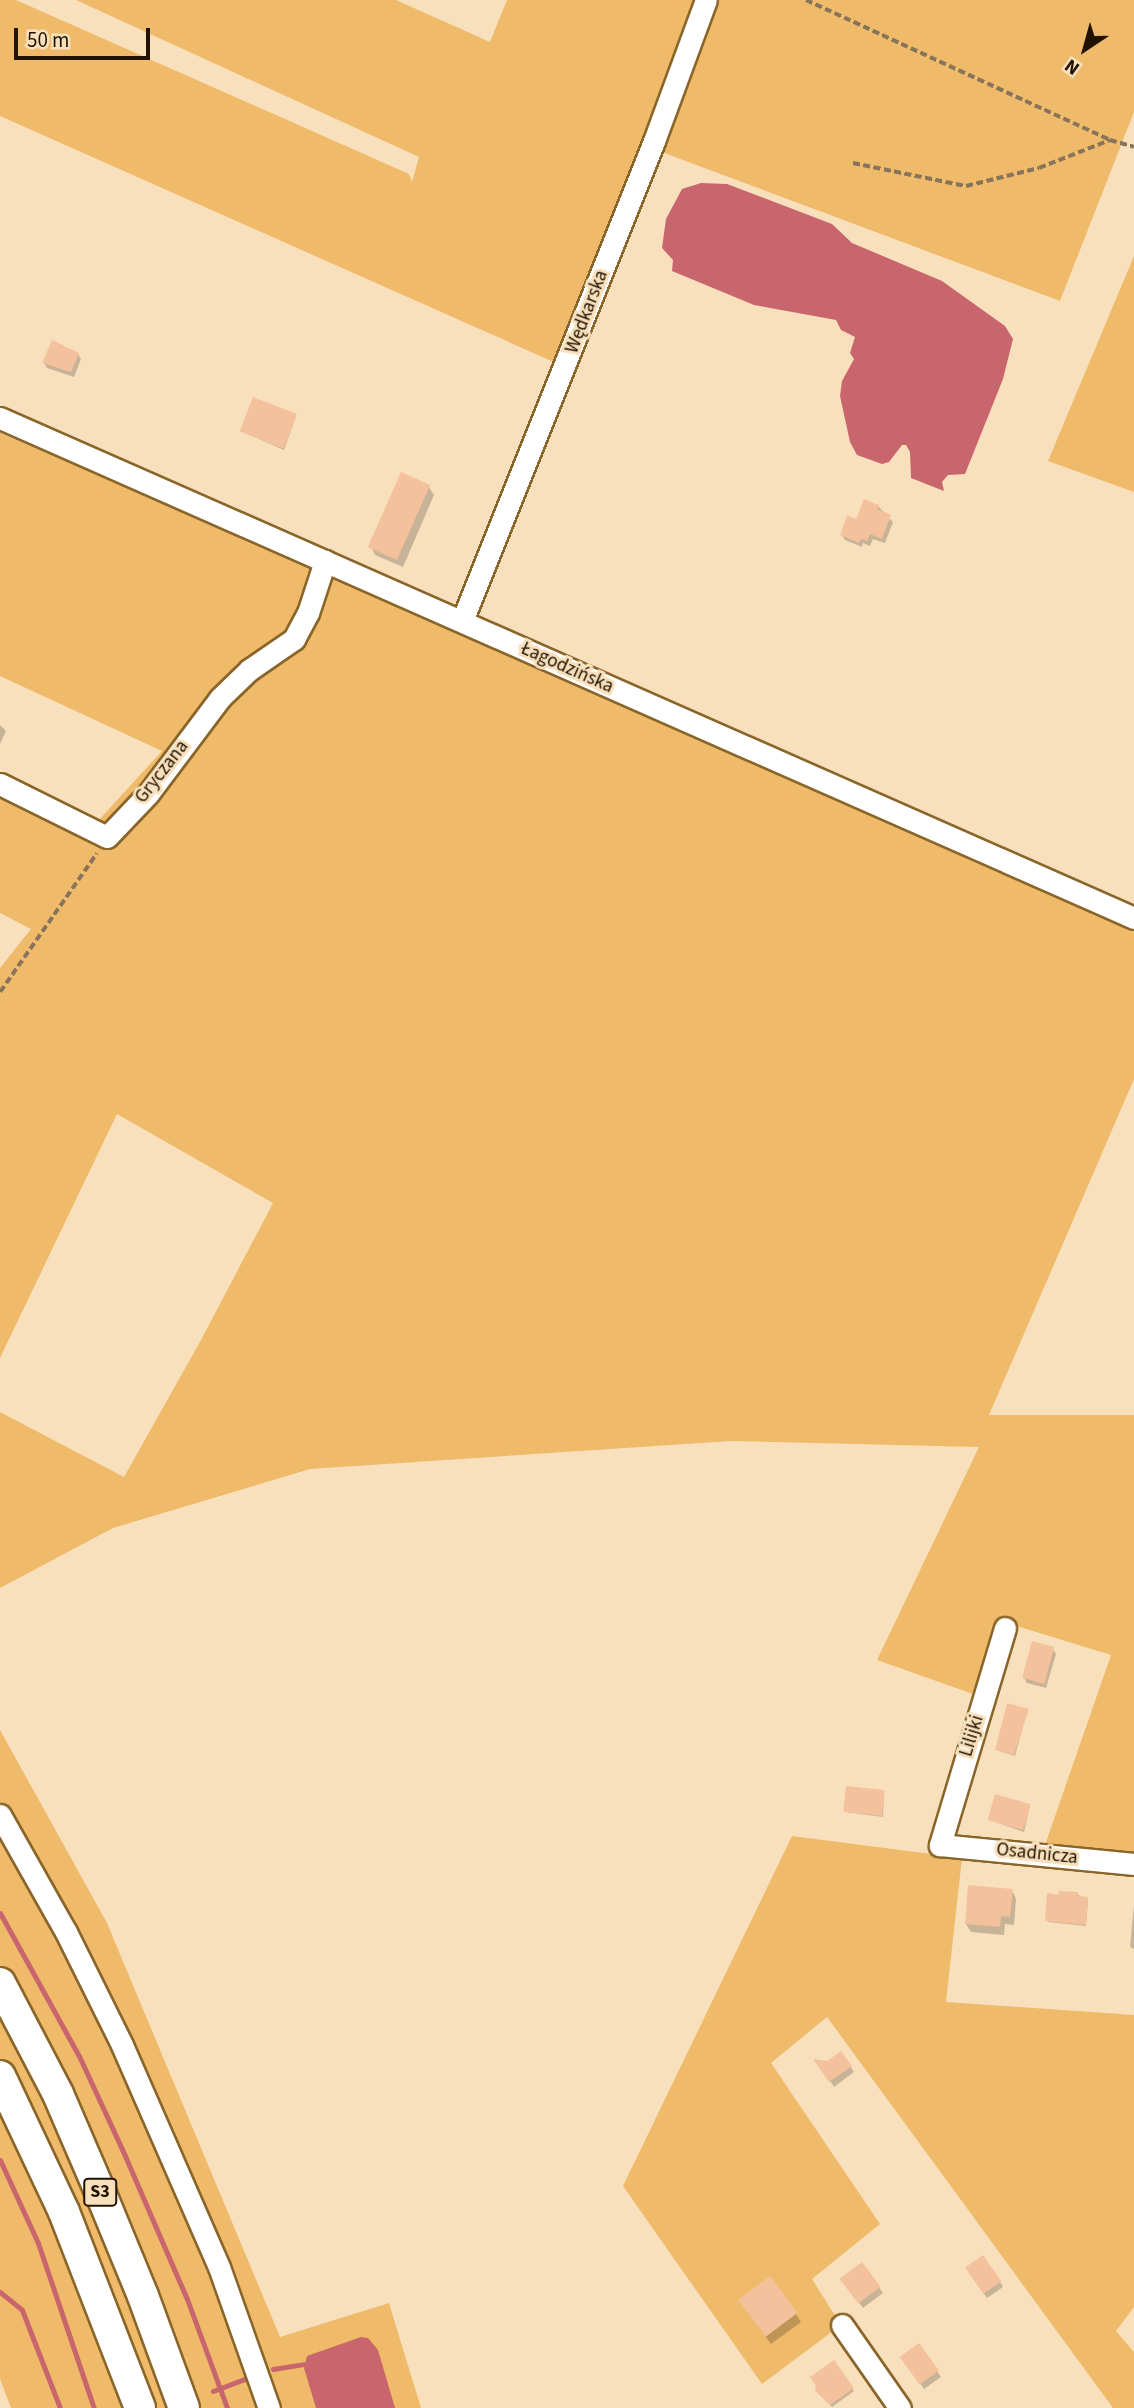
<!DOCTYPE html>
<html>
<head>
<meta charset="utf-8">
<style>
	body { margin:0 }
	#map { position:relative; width:1134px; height:2408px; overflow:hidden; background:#f9e0bd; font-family:"Source Sans 3",sans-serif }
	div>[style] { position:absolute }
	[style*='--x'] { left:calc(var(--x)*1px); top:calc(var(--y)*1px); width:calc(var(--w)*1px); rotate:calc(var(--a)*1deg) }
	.green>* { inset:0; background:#efba69 }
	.water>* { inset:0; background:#c9656d }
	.shadow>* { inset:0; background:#0003 }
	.stream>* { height:5px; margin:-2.5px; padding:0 2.5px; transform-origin:2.5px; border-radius:2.5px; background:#c9656d }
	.building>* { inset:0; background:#f4c19d; transform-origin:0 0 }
	.path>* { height:3.5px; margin-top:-1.75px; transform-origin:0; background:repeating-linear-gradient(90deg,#88745a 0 7px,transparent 0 10.5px) }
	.roads { filter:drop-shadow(2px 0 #896529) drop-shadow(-2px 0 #896529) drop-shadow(0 2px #896529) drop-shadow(0 -2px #896529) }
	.minor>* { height:21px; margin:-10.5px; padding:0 10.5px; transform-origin:10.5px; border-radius:10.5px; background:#fff }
	.highway>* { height:30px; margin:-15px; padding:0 15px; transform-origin:15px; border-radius:15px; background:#fff }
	span { translate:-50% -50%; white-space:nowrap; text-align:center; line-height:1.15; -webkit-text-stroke:6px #f9e0bd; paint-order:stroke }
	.shield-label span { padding:2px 5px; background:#f9e0bd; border:2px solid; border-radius:5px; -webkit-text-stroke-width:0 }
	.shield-label { font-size:18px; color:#221300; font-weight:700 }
	.street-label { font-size:19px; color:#221300 }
	.north { position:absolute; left:1050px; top:14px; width:70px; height:70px; -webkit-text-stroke:5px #f9e0bd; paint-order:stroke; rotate:216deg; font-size:19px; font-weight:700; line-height:28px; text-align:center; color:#221300 }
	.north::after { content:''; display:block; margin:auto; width:24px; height:32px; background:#221300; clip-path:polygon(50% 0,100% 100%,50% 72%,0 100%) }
	.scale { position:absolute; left:14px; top:28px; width:136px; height:32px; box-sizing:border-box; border:4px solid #221300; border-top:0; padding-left:9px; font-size:21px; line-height:24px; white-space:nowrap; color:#221300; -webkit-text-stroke:5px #f9e0bd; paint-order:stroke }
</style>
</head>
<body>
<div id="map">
	<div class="green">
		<i style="clip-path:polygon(0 0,16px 0,409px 174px,412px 182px,419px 157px,76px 0,396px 0,490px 42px,507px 0,1134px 0,1134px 112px,1060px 301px,651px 148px,565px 367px,0 116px)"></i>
		<i style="clip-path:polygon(1134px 256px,1134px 492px,1048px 461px)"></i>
		<i style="clip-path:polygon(0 433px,332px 575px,1134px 931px,1134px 1079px,989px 1415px,1134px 1415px,1134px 1856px,1045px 1845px,1111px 1655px,997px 1620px,973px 1694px,877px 1660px,979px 1447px,731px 1441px,310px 1469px,113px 1528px,0 1588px,0 1412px,124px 1477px,201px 1340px,273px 1203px,117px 1114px,0 1358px,0 968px,31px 929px,0 913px,0 798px,87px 833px,162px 751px,0 676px)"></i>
		<i style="clip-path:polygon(0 1730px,107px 1923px,280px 2337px,389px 2303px,421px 2408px,11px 2408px,0 2379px)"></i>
		<i style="clip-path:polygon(792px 1836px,962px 1858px,946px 2002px,1134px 2015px,1134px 2307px,1116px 2331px,1134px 2352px,1134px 2408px,1113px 2408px,827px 2017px,771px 2063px,880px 2224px,812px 2279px,841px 2325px,762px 2384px,623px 2186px)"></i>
	</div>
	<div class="water">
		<i style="clip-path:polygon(701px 183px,727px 184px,832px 224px,852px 243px,942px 281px,1005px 326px,1013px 339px,1003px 379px,965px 474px,948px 475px,942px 482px,944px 491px,911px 478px,910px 452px,906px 445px,902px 445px,889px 462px,882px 464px,857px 455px,850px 442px,840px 396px,842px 381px,854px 359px,850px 353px,855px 337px,841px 330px,836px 320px,754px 305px,672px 271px,673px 260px,662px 248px,666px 219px,682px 189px)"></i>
		<i style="clip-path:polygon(361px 2337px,368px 2338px,378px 2350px,395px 2408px,316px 2408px,304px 2368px,307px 2356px)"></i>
	</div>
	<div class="shadow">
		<i style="clip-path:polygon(78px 354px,81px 359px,74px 377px,47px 368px,44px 363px)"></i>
		<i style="clip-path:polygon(296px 416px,284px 450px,241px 431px)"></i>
		<i style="clip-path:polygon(402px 475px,429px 487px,434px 495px,403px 567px,375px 555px,371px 546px)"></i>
		<i style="clip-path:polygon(878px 506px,893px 522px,885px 543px,873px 539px,870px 546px,863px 543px,862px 547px,845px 540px,842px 535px)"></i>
		<i style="clip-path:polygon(0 725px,6px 731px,0 744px)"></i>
		<i style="clip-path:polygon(1053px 1649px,1056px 1654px,1046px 1688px,1027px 1683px,1024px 1678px)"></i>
		<i style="clip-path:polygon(1027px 1711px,1015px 1756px,999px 1751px,997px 1749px)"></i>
		<i style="clip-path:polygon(884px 1791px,883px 1817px,845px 1812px)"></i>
		<i style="clip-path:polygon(1030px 1805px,1024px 1832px,990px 1820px)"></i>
		<i style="clip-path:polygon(1012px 1890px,1016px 1899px,1014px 1925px,1005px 1924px,1004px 1935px,971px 1932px,966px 1924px)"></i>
		<i style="clip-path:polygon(1077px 1894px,1088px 1901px,1086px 1926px,1048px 1922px,1049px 1895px)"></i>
		<i style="clip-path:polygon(1134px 1905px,1134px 1949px,1130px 1947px)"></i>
		<i style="clip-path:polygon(841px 2053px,854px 2072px,834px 2087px,817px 2061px,828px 2063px)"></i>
		<i style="clip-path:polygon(862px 2264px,883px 2293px,863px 2308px,845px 2284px)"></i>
		<i style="clip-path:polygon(970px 2273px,1000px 2282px,1003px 2287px,987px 2298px)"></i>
		<i style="clip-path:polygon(745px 2309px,796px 2314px,801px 2322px,771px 2344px)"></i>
		<i style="clip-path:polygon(919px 2345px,941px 2377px,924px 2389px,905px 2362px)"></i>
		<i style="clip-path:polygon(834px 2362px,854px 2391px,832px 2407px,818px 2393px)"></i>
	</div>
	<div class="stream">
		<i style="--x:0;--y:1913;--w:163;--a:61.1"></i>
		<i style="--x:79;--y:2056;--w:102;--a:65.2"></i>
		<i style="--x:122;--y:2149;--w:163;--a:66.6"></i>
		<i style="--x:187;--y:2299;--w:116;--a:69.8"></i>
		<i style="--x:0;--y:2160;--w:91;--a:65.4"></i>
		<i style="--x:38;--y:2243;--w:174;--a:71.3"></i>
		<i style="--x:0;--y:2292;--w:28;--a:39"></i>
		<i style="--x:22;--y:2310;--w:105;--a:68.8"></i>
		<i style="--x:273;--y:2369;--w:31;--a:-9"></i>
		<i style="--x:213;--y:2391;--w:34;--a:-21"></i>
	</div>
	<div class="building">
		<i style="clip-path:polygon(52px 340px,79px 353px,71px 372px,42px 363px)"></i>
		<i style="left:253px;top:397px;width:47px;height:37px;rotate:21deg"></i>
		<i style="left:401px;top:472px;width:32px;height:82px;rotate:24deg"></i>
		<i style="clip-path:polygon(864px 499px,879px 505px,877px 509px,891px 515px,882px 539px,870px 534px,867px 541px,861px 539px,859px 543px,840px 535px,847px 515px,856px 519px)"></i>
		<i style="left:1032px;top:1641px;width:23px;height:38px;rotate:15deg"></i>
		<i style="clip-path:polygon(1007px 1703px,1029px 1709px,1014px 1755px,995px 1750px)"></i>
		<i style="left:846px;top:1786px;width:39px;height:26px;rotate:6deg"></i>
		<i style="left:995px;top:1794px;width:37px;height:27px;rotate:16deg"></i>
		<i style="clip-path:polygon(968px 1885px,1013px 1889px,1010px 1917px,1001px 1916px,1000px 1927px,965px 1924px)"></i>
		<i style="clip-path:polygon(1059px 1891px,1078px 1892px,1077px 1896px,1088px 1897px,1086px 1925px,1045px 1921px,1047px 1893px,1058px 1895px)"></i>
		<i style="clip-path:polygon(841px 2051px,852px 2066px,829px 2082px,813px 2059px,827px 2061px)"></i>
		<i style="left:983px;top:2255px;width:32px;height:22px;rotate:55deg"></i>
		<i style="left:862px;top:2262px;width:31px;height:28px;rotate:53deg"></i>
		<i style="left:770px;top:2276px;width:46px;height:40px;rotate:53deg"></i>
		<i style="left:919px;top:2343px;width:34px;height:24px;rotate:54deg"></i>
		<i style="clip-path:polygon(834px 2360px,854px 2388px,830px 2405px,815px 2391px,816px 2386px,810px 2377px)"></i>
	</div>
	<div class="path">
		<i style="--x:806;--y:0;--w:335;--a:24.7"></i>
		<i style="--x:1110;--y:140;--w:25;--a:16"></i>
		<i style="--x:853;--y:163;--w:115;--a:11.5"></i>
		<i style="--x:966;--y:186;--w:75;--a:-13.9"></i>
		<i style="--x:1039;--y:168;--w:76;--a:-21.5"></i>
		<i style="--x:0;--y:992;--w:169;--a:-55.1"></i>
	</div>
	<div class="roads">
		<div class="minor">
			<i style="--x:0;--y:418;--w:1239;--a:23.79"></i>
			<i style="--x:462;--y:621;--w:517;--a:-68.2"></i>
			<i style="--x:654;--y:141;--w:150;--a:-69.8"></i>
			<i style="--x:0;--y:784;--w:119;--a:26.4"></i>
			<i style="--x:107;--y:837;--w:59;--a:-46.4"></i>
			<i style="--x:148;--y:794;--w:120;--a:-53.1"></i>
			<i style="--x:220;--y:698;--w:40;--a:-44"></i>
			<i style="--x:249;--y:670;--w:55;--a:-34.6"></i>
			<i style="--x:294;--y:639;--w:30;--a:-62"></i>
			<i style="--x:308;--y:613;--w:55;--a:-71.9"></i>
			<i style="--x:1005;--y:1628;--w:227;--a:106.7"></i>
			<i style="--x:940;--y:1845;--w:195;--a:5.6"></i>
			<i style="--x:0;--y:1815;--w:134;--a:60.6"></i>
			<i style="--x:66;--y:1932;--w:126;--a:63.6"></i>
			<i style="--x:122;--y:2045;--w:242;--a:66.4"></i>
			<i style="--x:219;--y:2267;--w:150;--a:70.5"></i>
			<i style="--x:842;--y:2325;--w:101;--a:55.1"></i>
		</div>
		<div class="highway">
			<i style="--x:0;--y:1983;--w:125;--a:62.4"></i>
			<i style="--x:58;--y:2094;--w:109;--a:66.7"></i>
			<i style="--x:101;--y:2194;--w:110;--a:67.6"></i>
			<i style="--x:143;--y:2296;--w:119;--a:69.9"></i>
			<i style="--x:0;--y:2076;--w:150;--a:64.8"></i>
			<i style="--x:64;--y:2212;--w:210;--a:68.8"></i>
		</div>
	</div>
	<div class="shield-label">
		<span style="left:100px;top:2192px">S3</span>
	</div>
	<div class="street-label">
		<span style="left:587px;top:312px;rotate:-69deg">Wędkarska</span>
		<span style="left:567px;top:668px;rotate:24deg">Łagodzińska</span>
		<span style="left:162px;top:772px;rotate:-52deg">Gryczana</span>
		<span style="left:972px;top:1736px;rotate:-73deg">Lilijki</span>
		<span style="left:1037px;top:1854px;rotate:6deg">Osadnicza</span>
	</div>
	<div class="north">N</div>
	<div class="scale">50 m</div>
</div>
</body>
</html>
